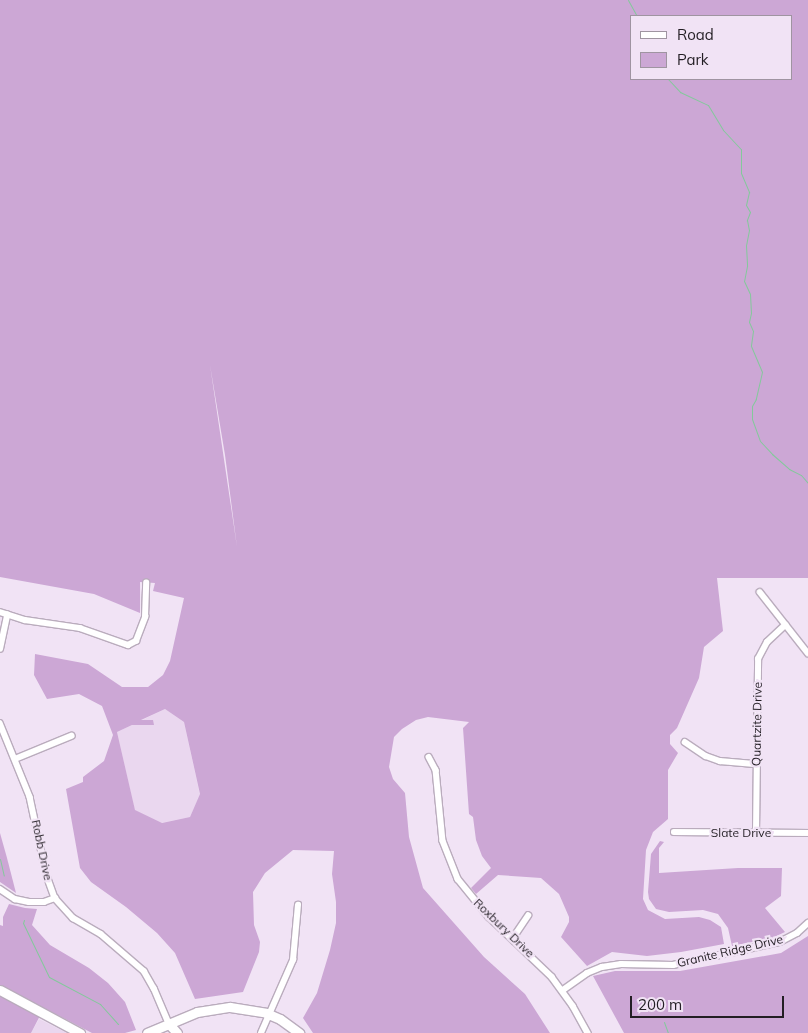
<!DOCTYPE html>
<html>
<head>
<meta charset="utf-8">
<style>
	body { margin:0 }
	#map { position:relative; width:808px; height:1033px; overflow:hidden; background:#f1e3f5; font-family:Mulish,sans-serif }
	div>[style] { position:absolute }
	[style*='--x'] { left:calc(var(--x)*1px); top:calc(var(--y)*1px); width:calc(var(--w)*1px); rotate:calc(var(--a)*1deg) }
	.built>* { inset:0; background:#ead7ef }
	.green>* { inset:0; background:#cca7d5 }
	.stream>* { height:1px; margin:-0.5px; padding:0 0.5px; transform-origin:0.5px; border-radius:0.5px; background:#83c99b }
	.roads { filter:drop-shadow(1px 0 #baacbd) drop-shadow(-1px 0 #baacbd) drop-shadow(0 1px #baacbd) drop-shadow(0 -1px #baacbd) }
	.street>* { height:5.5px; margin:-2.75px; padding:0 2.75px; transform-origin:2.75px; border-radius:2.75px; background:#fff }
	.secondary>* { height:9px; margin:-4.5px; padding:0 4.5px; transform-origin:4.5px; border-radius:4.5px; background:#fff }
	span { translate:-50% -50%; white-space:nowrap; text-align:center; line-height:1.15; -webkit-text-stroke:4.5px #f1e3f5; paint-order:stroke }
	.street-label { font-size:12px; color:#231e24 }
	.legend { position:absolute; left:630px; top:15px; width:162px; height:65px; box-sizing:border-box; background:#f1e3f5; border:1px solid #9f94a1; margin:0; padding:6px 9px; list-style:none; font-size:15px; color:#231e24 }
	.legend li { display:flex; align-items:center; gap:10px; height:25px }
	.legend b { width:25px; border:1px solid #9f94a1 }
	.scale { position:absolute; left:630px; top:996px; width:154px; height:22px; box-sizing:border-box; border:2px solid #231e24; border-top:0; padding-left:6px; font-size:15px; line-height:18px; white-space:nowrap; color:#231e24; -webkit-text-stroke:4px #f1e3f5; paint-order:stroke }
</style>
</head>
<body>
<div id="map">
	<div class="built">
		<i style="clip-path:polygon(165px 709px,184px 722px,200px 795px,190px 817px,161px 823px,135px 811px,117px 732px,132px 725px,153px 725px,153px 720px,140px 721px)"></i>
		<i style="clip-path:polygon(39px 1019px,67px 1033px,31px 1033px)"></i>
	</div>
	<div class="green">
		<i style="clip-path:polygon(evenodd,0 0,808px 0,808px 578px,717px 578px,723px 631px,704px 647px,699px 678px,677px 728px,670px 735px,670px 744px,678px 753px,668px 770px,668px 819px,653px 832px,646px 850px,643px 899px,648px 910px,665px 919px,699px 917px,710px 920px,721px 927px,724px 944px,681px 952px,647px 956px,612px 952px,587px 966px,561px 937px,569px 922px,569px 917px,559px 894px,541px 878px,498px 875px,476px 894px,471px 888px,491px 868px,482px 856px,476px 840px,473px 817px,469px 814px,463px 728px,469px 722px,428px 717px,416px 720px,402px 729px,394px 737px,389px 767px,393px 779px,405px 793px,409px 837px,423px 888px,484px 957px,525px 994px,550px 1033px,313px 1033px,303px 1018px,317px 993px,330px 950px,336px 923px,336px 902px,332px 874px,334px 851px,293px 850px,265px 873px,253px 892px,254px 925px,260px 942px,259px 952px,243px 992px,195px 999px,175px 953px,157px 933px,126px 907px,91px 882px,80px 868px,66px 789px,83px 782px,83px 777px,104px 761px,113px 735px,102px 706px,79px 694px,47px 699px,34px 675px,35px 654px,88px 664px,122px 687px,148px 687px,163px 675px,170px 661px,184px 598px,153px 591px,155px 583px,140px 582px,140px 613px,94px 594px,0 577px,0 0,632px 16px,792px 16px,792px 79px,632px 79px,632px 16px,0 0,210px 365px,225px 455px,237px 547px,210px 365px,0 0,165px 709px,184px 722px,200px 794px,190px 817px,162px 823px,135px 810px,117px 732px,132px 725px,154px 725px,153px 720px,141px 720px,165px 709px)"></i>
		<i style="clip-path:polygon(0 833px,7px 858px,16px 893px,0 882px)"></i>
		<i style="clip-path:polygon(660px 841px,664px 842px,659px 848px,659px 873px,738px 868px,782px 868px,781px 896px,765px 908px,785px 932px,772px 938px,732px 946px,728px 928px,718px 914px,703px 910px,669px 912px,656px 909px,649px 899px,648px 892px,651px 854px)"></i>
		<i style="clip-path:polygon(9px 904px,25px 908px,37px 909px,32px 925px,50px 945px,89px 968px,108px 983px,125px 1002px,136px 1030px,125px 1033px,92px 1033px,44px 1008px,31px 1033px,0 1033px,0 925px,3px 926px,3px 917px)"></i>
		<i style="clip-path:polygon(808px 936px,808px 1033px,624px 1033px,593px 976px,615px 971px,680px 971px,781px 953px)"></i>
	</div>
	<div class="stream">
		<i style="--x:628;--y:0;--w:18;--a:61"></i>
		<i style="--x:668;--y:79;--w:18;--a:47"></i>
		<i style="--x:680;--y:92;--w:31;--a:25"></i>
		<i style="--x:708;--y:105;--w:29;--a:59"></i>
		<i style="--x:723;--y:130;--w:26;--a:47"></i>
		<i style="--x:741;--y:149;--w:24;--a:90"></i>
		<i style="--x:741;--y:173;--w:21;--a:67"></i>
		<i style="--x:749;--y:192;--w:13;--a:103"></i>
		<i style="--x:746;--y:205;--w:8;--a:60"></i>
		<i style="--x:750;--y:212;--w:9;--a:111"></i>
		<i style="--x:747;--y:220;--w:10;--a:79"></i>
		<i style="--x:749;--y:230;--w:15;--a:101"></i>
		<i style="--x:746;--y:245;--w:21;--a:87"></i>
		<i style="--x:747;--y:266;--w:15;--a:101"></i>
		<i style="--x:744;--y:281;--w:14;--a:65"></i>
		<i style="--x:750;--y:294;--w:19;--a:87"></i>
		<i style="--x:751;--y:313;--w:9;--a:103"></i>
		<i style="--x:749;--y:322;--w:10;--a:66"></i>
		<i style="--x:753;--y:331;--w:15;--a:98"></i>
		<i style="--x:751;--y:346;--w:28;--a:67"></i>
		<i style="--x:762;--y:372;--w:28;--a:103"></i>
		<i style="--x:756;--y:399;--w:8;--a:120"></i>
		<i style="--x:752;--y:406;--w:13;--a:90"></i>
		<i style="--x:752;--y:419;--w:23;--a:70"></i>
		<i style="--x:760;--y:441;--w:18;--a:47"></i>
		<i style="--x:772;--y:454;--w:23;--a:41"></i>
		<i style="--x:789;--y:469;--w:13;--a:27"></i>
		<i style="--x:801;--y:475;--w:11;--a:49"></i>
		<i style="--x:0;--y:859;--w:17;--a:77"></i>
		<i style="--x:24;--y:920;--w:3;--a:108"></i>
		<i style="--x:23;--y:923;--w:60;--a:64.3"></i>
		<i style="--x:49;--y:977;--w:58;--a:27.9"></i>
		<i style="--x:100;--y:1004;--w:27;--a:48"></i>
		<i style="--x:664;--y:1022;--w:12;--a:70"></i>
	</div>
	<div class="roads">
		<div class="street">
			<i style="--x:760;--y:592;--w:78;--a:51.8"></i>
			<i style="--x:0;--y:612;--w:26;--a:18"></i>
			<i style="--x:25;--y:620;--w:56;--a:8.3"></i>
			<i style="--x:80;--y:628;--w:51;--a:19.5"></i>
			<i style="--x:128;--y:645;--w:9;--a:-27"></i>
			<i style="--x:136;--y:641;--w:26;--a:-69"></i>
			<i style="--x:145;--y:617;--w:34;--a:-88"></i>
			<i style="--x:0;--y:649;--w:35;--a:-78"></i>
			<i style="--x:0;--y:723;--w:80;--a:67.9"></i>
			<i style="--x:30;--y:797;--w:81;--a:77.9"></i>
			<i style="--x:47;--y:876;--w:23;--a:70"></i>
			<i style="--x:55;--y:898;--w:27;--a:48"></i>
			<i style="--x:73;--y:918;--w:32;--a:30"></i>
			<i style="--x:101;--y:934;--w:57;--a:40.7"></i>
			<i style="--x:144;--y:971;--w:20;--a:60"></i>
			<i style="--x:154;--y:988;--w:39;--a:67"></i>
			<i style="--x:685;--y:742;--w:25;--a:34"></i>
			<i style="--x:706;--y:756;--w:15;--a:20"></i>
			<i style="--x:720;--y:761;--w:37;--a:5"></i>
			<i style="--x:429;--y:757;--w:15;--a:62"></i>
			<i style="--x:436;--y:770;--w:71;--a:84.4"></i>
			<i style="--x:443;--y:841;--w:41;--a:68.5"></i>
			<i style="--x:458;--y:879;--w:49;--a:50.8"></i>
			<i style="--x:489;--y:917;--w:87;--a:43.6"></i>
			<i style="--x:552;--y:977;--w:36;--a:54"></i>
			<i style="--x:573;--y:1006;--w:31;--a:61"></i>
			<i style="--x:15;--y:759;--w:61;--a:-22.3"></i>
			<i style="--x:674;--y:832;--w:134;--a:0.4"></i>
			<i style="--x:756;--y:833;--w:174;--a:-89.3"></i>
			<i style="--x:758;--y:659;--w:19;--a:-62"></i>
			<i style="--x:767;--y:642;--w:25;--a:-43"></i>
			<i style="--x:0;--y:889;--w:18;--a:34"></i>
			<i style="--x:15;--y:899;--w:14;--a:12"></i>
			<i style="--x:29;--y:902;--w:15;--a:0"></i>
			<i style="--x:44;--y:902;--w:12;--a:-20"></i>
			<i style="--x:513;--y:938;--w:27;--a:-56"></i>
			<i style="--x:563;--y:990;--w:29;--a:-35"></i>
			<i style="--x:587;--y:973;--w:16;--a:-22"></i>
			<i style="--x:602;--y:967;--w:19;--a:-9"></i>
			<i style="--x:621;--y:964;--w:52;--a:1.1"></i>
			<i style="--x:673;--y:965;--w:58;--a:-11.9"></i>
			<i style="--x:730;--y:953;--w:51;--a:-12.4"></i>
			<i style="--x:780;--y:942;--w:19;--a:-28"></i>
			<i style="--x:797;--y:933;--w:15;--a:-42"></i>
			<i style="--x:261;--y:1033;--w:80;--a:-66.3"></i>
			<i style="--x:293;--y:960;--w:55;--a:-84.8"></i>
		</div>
		<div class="secondary">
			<i style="--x:0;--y:990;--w:91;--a:28.3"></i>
			<i style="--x:169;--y:1024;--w:12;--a:48"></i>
			<i style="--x:147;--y:1033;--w:54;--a:-22.8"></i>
			<i style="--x:197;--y:1012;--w:33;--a:-9"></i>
			<i style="--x:230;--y:1007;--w:36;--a:9"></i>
			<i style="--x:266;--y:1013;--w:15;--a:23"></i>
			<i style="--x:280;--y:1019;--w:24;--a:36"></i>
		</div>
	</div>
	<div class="street-label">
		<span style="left:757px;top:724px;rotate:-89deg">Quartzite Drive</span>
		<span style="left:741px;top:833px">Slate Drive</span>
		<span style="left:42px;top:850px;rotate:78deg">Robb Drive</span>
		<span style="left:504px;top:928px;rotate:44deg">Roxbury Drive</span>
		<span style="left:730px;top:951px;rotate:-13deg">Granite Ridge Drive</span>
	</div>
	<ul class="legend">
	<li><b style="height:6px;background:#fff"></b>Road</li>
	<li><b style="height:14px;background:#cca7d5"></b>Park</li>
	</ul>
	<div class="scale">200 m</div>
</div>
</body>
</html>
